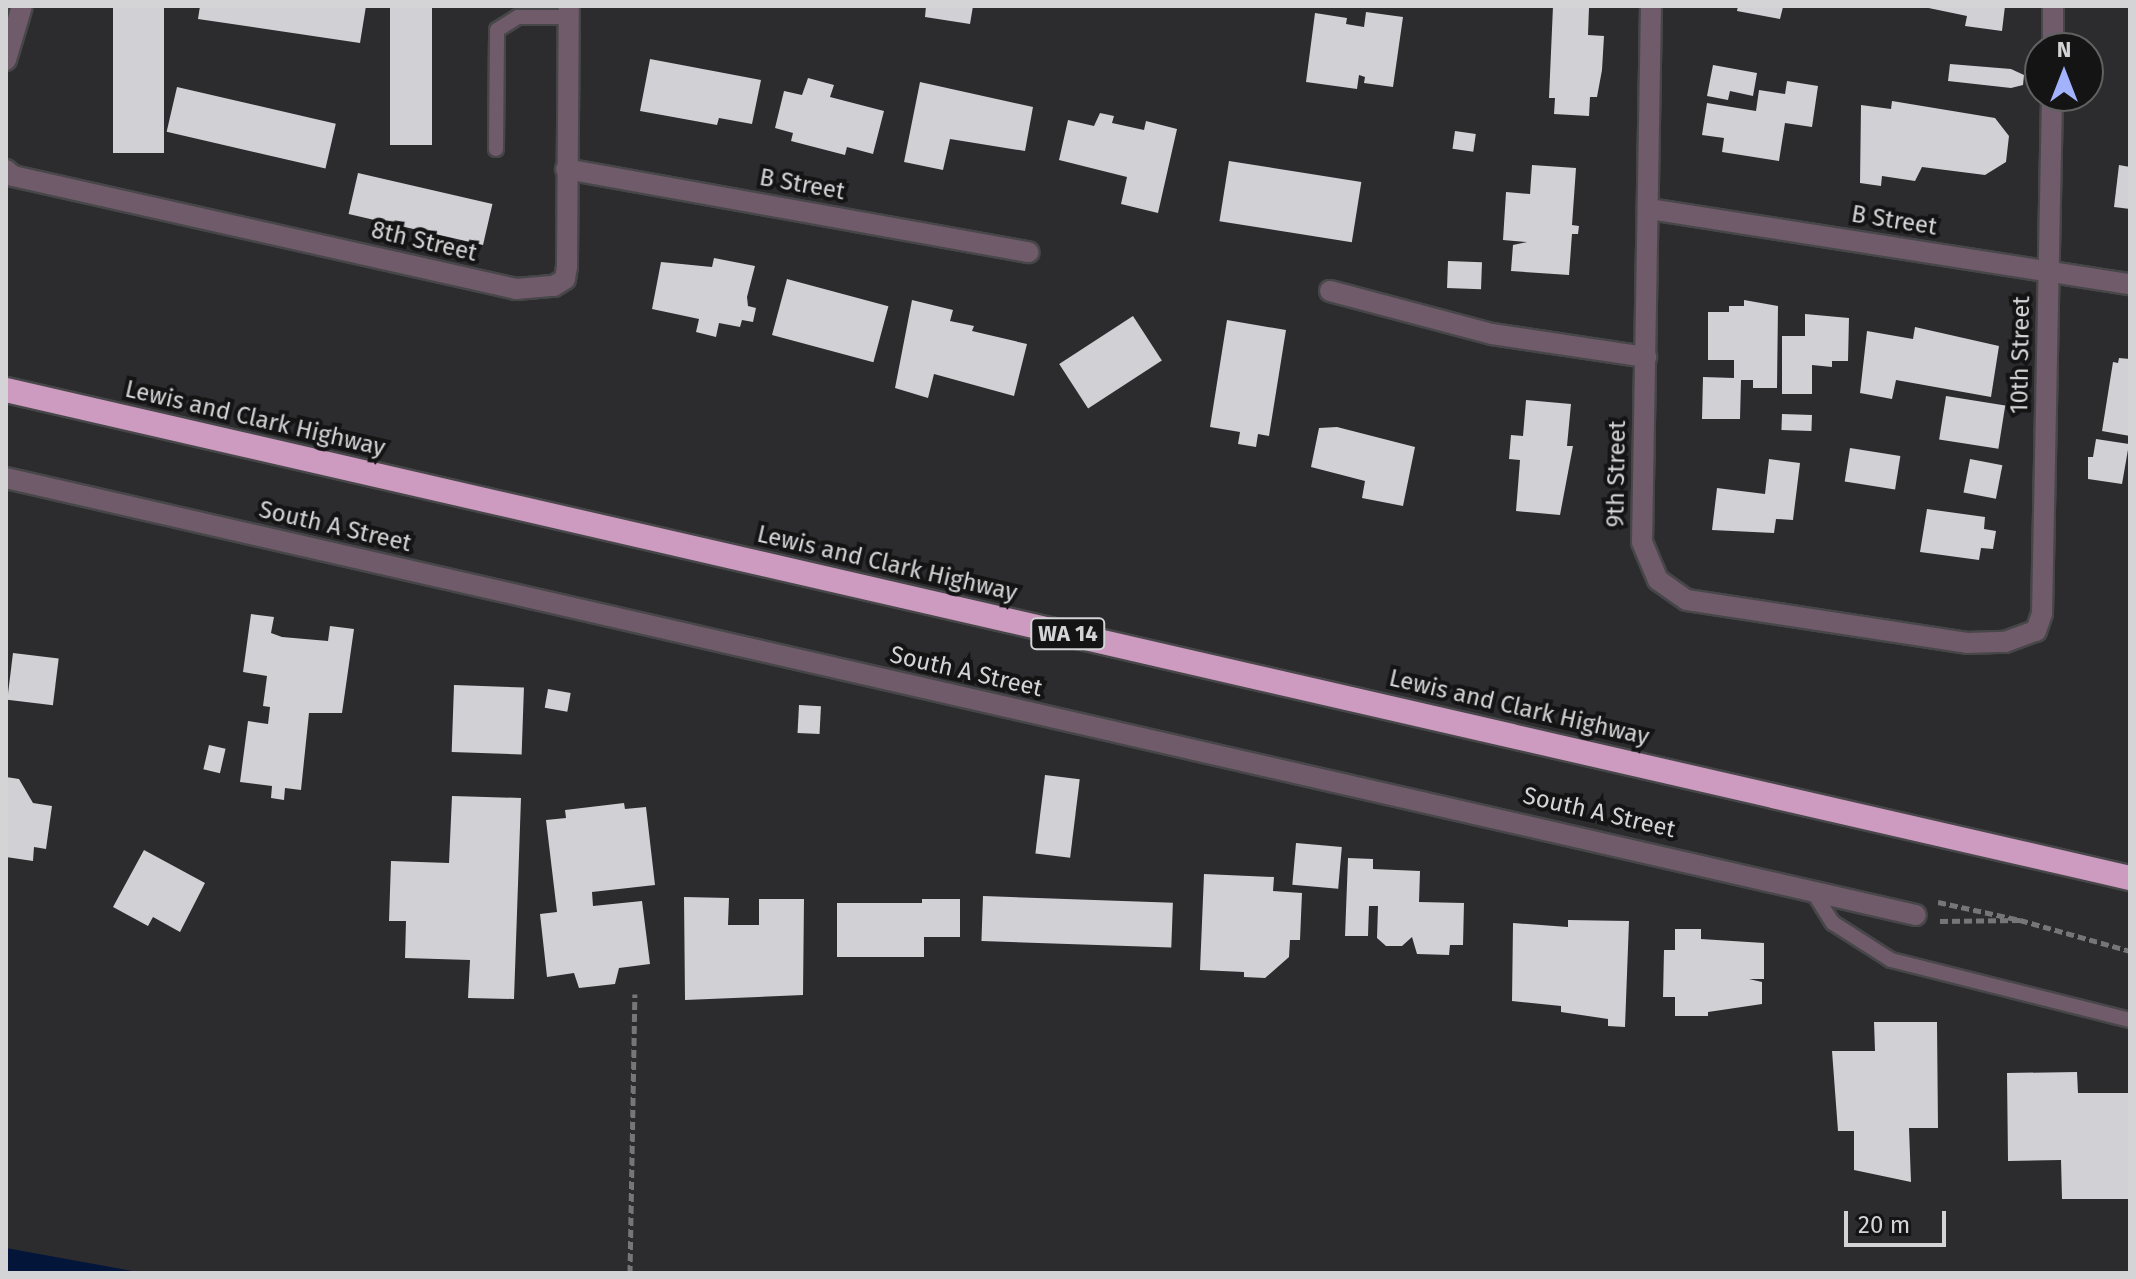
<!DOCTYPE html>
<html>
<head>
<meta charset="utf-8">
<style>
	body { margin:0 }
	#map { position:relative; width:2136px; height:1279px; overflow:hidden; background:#2c2b2e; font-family:"Fira Sans",sans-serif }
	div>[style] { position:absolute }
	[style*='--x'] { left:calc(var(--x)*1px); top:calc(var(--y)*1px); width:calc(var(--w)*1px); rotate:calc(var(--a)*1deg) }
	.water>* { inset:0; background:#03163a }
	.building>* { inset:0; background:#d1d0d4; transform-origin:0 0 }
	.path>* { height:5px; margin-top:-2.5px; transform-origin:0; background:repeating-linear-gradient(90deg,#767578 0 8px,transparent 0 12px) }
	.roads { filter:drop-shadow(2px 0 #474649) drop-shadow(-2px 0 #474649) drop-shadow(0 2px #474649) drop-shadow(0 -2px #474649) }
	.lane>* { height:14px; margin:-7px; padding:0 7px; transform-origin:7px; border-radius:7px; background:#6f5b69 }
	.street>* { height:20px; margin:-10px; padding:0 10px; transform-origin:10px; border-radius:10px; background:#6f5b69 }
	.highway>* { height:24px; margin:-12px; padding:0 12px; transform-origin:12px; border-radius:12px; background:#cc9bbf }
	span { translate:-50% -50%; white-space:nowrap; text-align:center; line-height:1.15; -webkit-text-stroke:8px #141415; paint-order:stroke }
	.shield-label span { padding:2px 6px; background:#141415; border:2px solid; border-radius:6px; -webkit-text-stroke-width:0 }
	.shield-label { font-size:22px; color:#d4d4d6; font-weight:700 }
	.street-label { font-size:24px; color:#d4d4d6 }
	.frame { position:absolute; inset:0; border:8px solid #d4d4d6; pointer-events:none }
	.north { position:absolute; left:2024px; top:32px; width:80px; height:80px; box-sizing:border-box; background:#141415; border:2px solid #616162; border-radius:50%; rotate:0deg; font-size:22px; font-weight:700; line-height:32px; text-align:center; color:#d4d4d6 }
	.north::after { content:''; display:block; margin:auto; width:28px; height:36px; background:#a2b2fd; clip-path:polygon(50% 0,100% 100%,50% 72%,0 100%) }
	.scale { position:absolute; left:1844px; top:1211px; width:102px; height:36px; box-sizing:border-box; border:4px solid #d4d4d6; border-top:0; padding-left:10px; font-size:24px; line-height:28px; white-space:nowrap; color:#d4d4d6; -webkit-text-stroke:6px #141415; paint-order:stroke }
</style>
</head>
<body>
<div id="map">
	<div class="water">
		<i style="clip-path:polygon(6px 1248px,138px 1272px,157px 1273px,6px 1273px)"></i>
	</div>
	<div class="building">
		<i style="left:113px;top:6px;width:51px;height:147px"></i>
		<i style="clip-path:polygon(200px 6px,366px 6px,360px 43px,198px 19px)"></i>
		<i style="left:390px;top:6px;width:42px;height:139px"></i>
		<i style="clip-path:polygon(926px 6px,973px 6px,970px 24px,925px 17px)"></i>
		<i style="clip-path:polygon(1553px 6px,1589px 8px,1588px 35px,1604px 36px,1602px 70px,1597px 97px,1590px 97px,1589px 116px,1554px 114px,1555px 98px,1549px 98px)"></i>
		<i style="clip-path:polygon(1738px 6px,1777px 6px,1783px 7px,1780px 19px,1737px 11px)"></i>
		<i style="clip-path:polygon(1919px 6px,2005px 6px,2002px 31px,1965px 26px,1967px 16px)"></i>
		<i style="clip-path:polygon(1366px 12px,1403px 17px,1393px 87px,1364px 83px,1365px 77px,1359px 75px,1357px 89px,1306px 82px,1315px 13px,1347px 18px,1346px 24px,1364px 27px)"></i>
		<i style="clip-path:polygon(650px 59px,761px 80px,752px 124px,719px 118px,717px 125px,640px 111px)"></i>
		<i style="clip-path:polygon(1950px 64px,2011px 69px,2024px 75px,2023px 85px,2011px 88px,1948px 81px)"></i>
		<i style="clip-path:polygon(1713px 65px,1757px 73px,1753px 96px,1730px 91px,1728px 100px,1707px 96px)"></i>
		<i style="clip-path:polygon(808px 78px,834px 85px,830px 97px,884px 111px,873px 154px,847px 147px,845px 155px,791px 141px,793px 133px,775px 128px,784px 91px,802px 95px)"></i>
		<i style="clip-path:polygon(1787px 81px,1818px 86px,1812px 127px,1785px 123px,1779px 161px,1722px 152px,1724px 138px,1702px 135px,1707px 103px,1756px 111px,1759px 90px,1785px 94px)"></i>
		<i style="clip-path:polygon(920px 82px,1033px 107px,1025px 151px,950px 139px,943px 170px,904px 162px)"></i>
		<i style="left:177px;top:87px;width:163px;height:46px;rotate:13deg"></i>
		<i style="clip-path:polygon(1892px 101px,1995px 118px,2009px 136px,2006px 162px,1985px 175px,1922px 167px,1915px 181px,1882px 176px,1881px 186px,1860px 183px,1861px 105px,1891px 109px)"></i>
		<i style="clip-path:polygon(1100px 113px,1114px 116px,1112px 123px,1144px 130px,1146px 121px,1177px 129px,1158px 213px,1121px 204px,1127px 177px,1059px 160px,1068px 120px,1094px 126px)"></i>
		<i style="left:1455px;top:131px;width:21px;height:18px;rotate:8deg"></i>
		<i style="left:1229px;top:161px;width:134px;height:61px;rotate:9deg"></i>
		<i style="clip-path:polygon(1532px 165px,1576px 168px,1572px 225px,1579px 226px,1578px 234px,1572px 234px,1569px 275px,1511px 271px,1513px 245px,1527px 242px,1503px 240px,1506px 192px,1530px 194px)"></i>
		<i style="clip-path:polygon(2119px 165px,2130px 167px,2130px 209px,2114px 207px)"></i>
		<i style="left:358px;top:173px;width:138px;height:42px;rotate:13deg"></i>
		<i style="clip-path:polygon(714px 258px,755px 266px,747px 297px,748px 306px,756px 308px,753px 322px,742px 320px,740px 327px,719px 323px,716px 337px,696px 332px,699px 319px,652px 309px,661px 262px,712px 267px)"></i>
		<i style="left:1448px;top:261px;width:34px;height:27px;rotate:2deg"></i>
		<i style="left:787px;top:279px;width:105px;height:58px;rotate:15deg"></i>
		<i style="clip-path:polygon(912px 300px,953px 310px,950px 321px,974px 326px,972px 331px,1027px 344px,1014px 396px,934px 374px,928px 398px,895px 388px)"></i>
		<i style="clip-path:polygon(1744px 300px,1778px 306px,1777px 388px,1753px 388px,1753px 380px,1741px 380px,1740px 419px,1702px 419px,1703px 377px,1734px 378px,1734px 360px,1708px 360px,1708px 312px,1729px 312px,1729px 306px,1744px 306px)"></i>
		<i style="clip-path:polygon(1805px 314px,1849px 318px,1848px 361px,1832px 361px,1832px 367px,1812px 365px,1812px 394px,1782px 394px,1782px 336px,1805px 336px)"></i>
		<i style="left:1133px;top:316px;width:53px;height:88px;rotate:57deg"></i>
		<i style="clip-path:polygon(1227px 320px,1286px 330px,1269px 436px,1258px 434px,1256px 447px,1238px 444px,1240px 432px,1210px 427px)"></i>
		<i style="clip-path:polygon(1915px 327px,1999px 346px,1991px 397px,1896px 380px,1892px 399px,1860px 393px,1867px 331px,1913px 339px)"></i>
		<i style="clip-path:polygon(2119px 358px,2130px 359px,2130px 436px,2102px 431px,2113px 362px,2118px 363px)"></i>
		<i style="left:1946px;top:396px;width:60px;height:44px;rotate:9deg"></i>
		<i style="clip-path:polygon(1526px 400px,1571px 404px,1567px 446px,1573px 446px,1560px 515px,1516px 511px,1520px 460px,1509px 459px,1511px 435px,1523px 436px)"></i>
		<i style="left:1782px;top:414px;width:30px;height:16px;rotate:2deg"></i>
		<i style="clip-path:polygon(1337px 427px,1415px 447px,1403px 506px,1362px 498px,1365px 481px,1311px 467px,1319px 428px)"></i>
		<i style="clip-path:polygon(2096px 439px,2129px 444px,2122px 484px,2088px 479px,2088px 457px,2093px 457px)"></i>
		<i style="left:1850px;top:448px;width:51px;height:34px;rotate:9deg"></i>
		<i style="clip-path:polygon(1769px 459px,1800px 463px,1793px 520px,1776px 519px,1774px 533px,1712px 530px,1717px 488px,1765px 494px)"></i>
		<i style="left:1970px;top:459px;width:33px;height:34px;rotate:11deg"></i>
		<i style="clip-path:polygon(1927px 509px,1985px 517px,1984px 529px,1996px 531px,1993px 549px,1981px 548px,1979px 560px,1920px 552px)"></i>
		<i style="clip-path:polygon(251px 614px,274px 617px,271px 633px,282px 637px,328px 641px,330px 626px,354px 629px,342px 713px,309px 713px,301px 790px,285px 788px,284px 800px,271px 798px,272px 786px,240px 782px,248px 721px,268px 724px,270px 707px,263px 706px,267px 676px,243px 672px)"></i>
		<i style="left:13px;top:653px;width:46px;height:47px;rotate:7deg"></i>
		<i style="left:454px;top:685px;width:70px;height:67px;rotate:2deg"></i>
		<i style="left:548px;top:689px;width:23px;height:19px;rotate:10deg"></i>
		<i style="left:799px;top:705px;width:22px;height:28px;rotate:3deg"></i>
		<i style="left:209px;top:745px;width:17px;height:25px;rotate:13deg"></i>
		<i style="left:1045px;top:775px;width:35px;height:79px;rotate:7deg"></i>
		<i style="clip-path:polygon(6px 777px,19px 779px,33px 803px,52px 806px,46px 849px,34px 847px,33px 861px,6px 857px)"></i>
		<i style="clip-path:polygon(452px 796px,521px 798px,514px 999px,468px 998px,470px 960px,405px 958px,406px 921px,389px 921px,391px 861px,449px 863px)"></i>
		<i style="clip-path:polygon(624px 803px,625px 809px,646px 807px,655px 885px,592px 892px,593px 906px,642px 901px,650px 964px,619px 968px,615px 984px,579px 988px,574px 973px,547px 977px,540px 914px,557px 912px,546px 820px,566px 818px,565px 810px)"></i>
		<i style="left:1296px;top:843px;width:46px;height:42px;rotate:5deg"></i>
		<i style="clip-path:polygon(144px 850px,205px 883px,180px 932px,153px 917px,148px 926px,113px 907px)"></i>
		<i style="clip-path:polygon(1348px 858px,1373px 859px,1373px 869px,1420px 871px,1419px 902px,1464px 903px,1463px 945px,1450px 945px,1449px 955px,1417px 954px,1412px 937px,1402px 946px,1386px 946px,1377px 938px,1378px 906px,1369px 906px,1368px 936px,1345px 936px)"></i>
		<i style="clip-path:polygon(1204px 874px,1274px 877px,1273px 891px,1302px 893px,1300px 940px,1290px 940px,1289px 957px,1265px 978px,1244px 977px,1244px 972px,1200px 970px)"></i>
		<i style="left:983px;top:896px;width:190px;height:45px;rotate:2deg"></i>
		<i style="clip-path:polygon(684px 897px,729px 898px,728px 925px,759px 925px,759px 899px,804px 899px,803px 995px,685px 1000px)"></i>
		<i style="clip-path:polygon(922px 899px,960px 899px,960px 937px,924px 937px,924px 957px,837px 957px,837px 903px,922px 903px)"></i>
		<i style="clip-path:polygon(1568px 920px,1629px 921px,1625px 1027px,1608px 1026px,1608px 1019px,1561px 1012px,1561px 1006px,1512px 1001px,1513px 923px,1568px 927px)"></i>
		<i style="clip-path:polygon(1675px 929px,1701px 929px,1701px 939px,1764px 943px,1764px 979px,1749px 979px,1762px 982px,1762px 1004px,1708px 1012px,1708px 1016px,1675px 1016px,1675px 997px,1663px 997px,1664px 950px,1675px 950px)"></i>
		<i style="clip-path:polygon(1874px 1022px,1937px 1022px,1938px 1128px,1909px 1128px,1911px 1182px,1854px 1170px,1854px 1131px,1838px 1131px,1832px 1051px,1875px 1051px)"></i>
		<i style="clip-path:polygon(2077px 1072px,2078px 1093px,2130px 1093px,2130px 1199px,2062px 1199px,2061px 1160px,2008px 1161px,2007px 1073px)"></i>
	</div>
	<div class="path">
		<i style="--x:1938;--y:902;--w:84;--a:12.4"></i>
		<i style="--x:1940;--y:921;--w:80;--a:-0.7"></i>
		<i style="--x:2020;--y:920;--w:114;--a:15.7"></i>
		<i style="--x:630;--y:1273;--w:279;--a:-89"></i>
	</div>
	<div class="roads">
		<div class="lane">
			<i style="--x:496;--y:149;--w:119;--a:-89.5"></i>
			<i style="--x:497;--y:30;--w:25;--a:-32"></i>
			<i style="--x:518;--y:17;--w:51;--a:0"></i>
			<i style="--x:1812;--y:890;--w:39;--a:58"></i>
			<i style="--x:1833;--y:923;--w:69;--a:32.5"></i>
			<i style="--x:1891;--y:960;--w:246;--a:14.1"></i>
		</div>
		<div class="street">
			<i style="--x:1651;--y:6;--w:536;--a:90.96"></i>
			<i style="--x:1642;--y:542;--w:41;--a:67.2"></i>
			<i style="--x:1658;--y:580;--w:35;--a:35"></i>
			<i style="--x:1687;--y:600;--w:283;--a:8.7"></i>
			<i style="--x:1967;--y:643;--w:38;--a:-2"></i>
			<i style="--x:2005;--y:642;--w:33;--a:-20"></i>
			<i style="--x:2036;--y:631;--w:18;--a:-71"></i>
			<i style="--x:2042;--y:614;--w:518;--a:-88.89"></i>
			<i style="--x:2053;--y:48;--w:42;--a:-90"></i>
			<i style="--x:6;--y:60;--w:56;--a:-73.5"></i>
			<i style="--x:566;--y:169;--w:470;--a:10.2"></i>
			<i style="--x:6;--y:170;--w:9;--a:41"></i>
			<i style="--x:13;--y:176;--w:516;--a:12.66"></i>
			<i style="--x:516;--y:289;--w:38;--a:-5"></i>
			<i style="--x:554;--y:286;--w:13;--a:-32"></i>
			<i style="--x:565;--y:279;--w:12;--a:-81"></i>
			<i style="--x:567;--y:267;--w:261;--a:-89.6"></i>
			<i style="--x:1649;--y:209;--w:487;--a:8.9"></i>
			<i style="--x:1330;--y:291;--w:168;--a:14.9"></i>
			<i style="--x:1492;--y:334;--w:156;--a:8.5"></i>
			<i style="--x:6;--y:478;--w:1959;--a:12.89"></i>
		</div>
		<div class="highway">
			<i style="--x:6;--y:390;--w:2179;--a:12.94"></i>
		</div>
	</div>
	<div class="shield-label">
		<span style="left:1068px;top:634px">WA 14</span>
	</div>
	<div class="street-label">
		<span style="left:802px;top:185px;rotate:10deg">B Street</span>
		<span style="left:1894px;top:221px;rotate:9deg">B Street</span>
		<span style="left:424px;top:242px;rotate:13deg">8th Street</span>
		<span style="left:2021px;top:355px;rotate:-89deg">10th Street</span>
		<span style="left:255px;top:419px;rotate:13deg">Lewis and Clark Highway</span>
		<span style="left:1617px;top:474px;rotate:-89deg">9th Street</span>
		<span style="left:335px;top:527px;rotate:13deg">South A Street</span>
		<span style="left:887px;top:564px;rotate:13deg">Lewis and Clark Highway</span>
		<span style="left:966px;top:672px;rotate:13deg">South A Street</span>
		<span style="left:1519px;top:708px;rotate:13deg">Lewis and Clark Highway</span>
		<span style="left:1599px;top:813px;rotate:13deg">South A Street</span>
	</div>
	<div class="frame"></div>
	<div class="north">N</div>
	<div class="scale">20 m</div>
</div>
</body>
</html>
